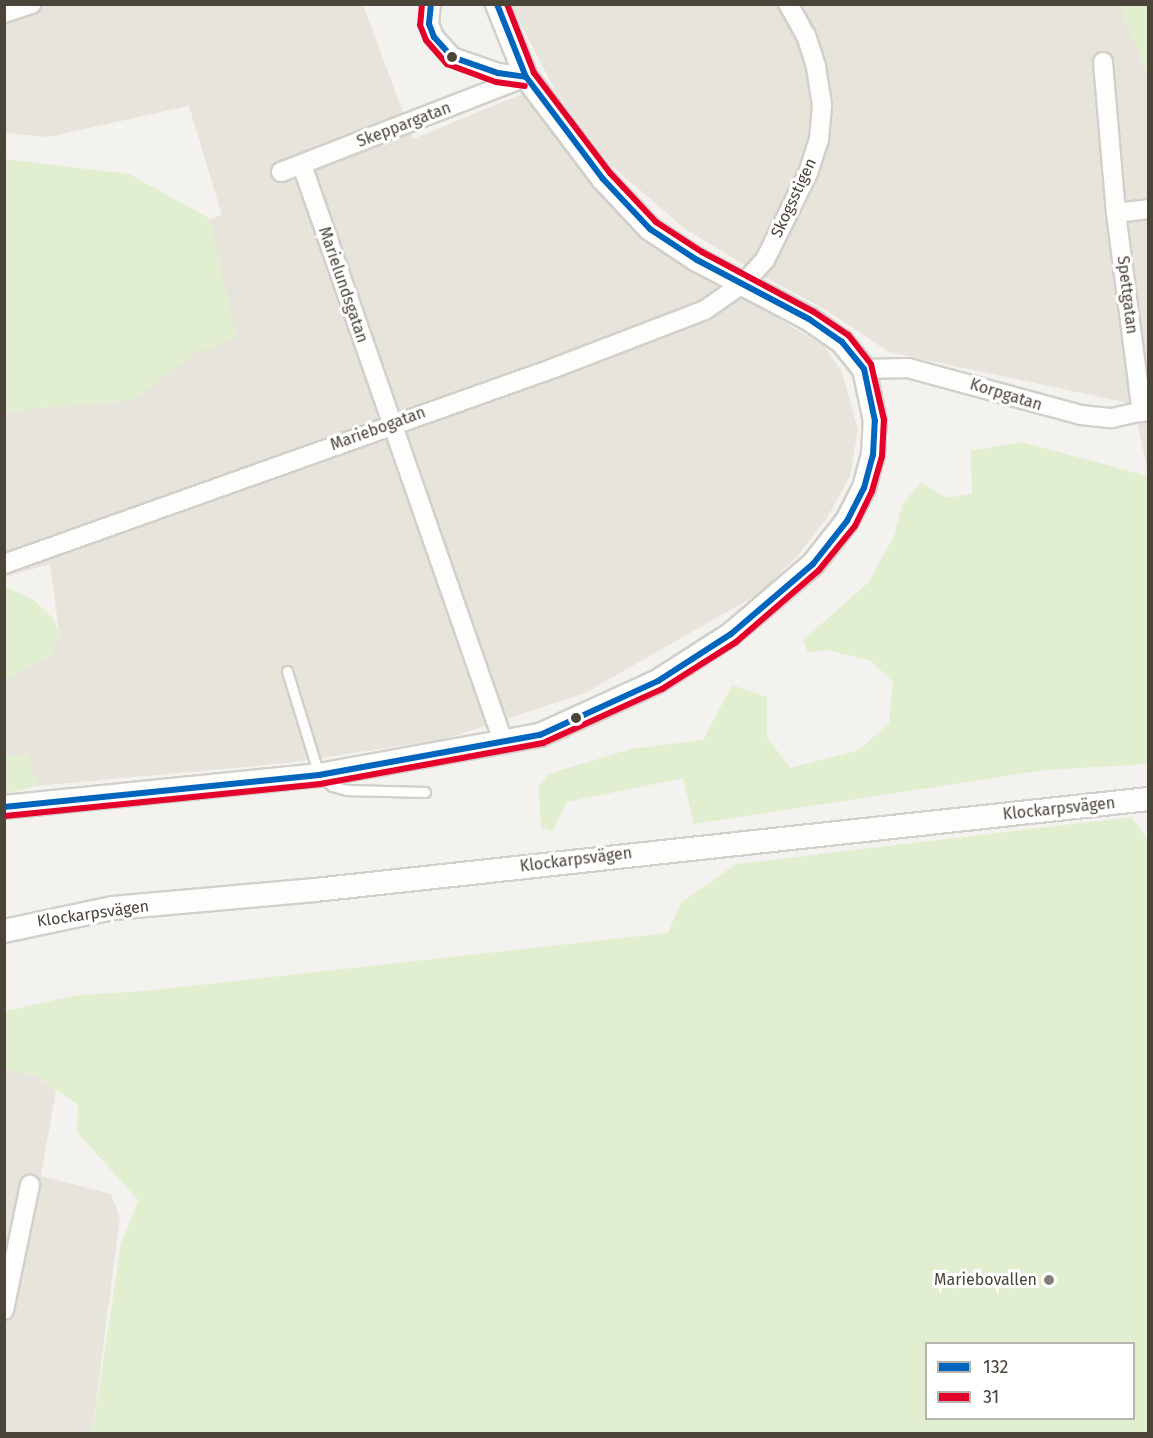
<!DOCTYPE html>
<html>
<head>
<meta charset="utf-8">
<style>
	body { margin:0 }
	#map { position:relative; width:1153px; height:1438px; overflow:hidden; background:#f4f2ee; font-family:"Fira Sans",sans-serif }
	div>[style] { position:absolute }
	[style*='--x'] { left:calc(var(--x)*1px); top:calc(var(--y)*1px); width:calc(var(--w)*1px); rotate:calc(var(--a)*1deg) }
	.residential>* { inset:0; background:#e7e4dc }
	.green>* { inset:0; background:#e1eecf }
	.roads { filter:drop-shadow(2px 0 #d2d0cb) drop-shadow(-2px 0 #d2d0cb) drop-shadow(0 2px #d2d0cb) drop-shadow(0 -2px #d2d0cb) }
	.service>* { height:9px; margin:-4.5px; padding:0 4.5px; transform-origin:4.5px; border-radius:4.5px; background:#fdfdfc }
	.minor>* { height:18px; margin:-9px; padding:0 9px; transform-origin:9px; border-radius:9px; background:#fdfdfc }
	.tertiary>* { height:22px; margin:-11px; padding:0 11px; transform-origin:11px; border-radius:11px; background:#fdfdfc }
	.bus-1>* { height:6px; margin:-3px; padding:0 3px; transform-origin:3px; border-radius:3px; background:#0065bd }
	.bus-2>* { height:6px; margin:-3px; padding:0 3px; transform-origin:3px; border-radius:3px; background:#e4002b }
	.dots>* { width:16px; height:16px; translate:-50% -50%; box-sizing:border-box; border:3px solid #fff; border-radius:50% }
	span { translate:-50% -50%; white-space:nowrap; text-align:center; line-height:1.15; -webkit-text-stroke:6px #fff; paint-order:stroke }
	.street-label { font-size:16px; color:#4b4439 }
	.poi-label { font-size:16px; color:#4b4439 }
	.right { translate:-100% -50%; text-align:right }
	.frame { position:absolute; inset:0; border:6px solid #4b4439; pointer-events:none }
	.legend { position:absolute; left:925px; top:1342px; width:210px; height:78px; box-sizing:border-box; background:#fff; border:2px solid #b7b4b0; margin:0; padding:8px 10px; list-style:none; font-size:18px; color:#4b4439 }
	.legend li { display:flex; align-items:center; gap:12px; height:30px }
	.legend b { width:30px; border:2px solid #b7b4b0 }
</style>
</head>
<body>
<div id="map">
	<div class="residential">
		<i style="clip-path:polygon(913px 4px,1120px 5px,1148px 76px,1148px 474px,1138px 425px,1124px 402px,889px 352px,821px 307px,764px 277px,684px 228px,611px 165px,556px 92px,511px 5px)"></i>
		<i style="clip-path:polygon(5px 5px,363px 5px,413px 139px,527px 92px,649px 240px,824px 346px,842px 372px,858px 430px,850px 476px,827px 518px,796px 558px,760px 593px,585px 693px,445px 739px,288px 763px,36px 786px,27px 754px,5px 757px,5px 680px,50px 657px,59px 632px,50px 564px,5px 577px,5px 411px,133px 400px,147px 244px,222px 215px,189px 106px,48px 137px,5px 133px)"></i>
		<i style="clip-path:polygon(4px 1068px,38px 1077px,56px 1090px,41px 1176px,111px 1194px,120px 1217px,92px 1433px,5px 1433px)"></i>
	</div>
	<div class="green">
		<i style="clip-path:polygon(1120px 5px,1148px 5px,1148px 76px)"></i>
		<i style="clip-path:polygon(5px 159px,129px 174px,209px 218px,236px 336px,192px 355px,133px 400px,5px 411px)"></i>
		<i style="clip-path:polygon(1021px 442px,1148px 476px,1148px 764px,1045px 770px,694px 824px,683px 778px,567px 802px,552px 831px,541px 828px,539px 787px,548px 774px,631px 749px,703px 740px,732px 685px,767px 697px,767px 737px,790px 768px,859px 750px,889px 723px,893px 682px,871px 661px,827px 650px,808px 653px,803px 640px,868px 583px,894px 536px,903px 503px,921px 483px,947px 498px,972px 494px,971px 451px)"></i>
		<i style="clip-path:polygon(4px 586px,34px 600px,53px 618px,59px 633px,50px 657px,5px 680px)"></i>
		<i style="clip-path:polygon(27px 754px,36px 786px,5px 794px,5px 757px)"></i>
		<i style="clip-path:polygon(evenodd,1131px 817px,1148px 839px,1148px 1433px,92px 1433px,121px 1244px,138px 1200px,77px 1132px,78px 1105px,38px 1077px,5px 1068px,5px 1011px,78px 995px,146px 991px,668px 933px,681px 903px,736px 864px,1131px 817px,926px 1344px,1134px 1344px,1134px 1418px,926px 1418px,926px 1344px)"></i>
	</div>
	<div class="roads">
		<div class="service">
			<i style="--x:287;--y:671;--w:109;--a:72.9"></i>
			<i style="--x:319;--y:775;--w:17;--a:40"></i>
			<i style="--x:332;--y:786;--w:16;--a:15"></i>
			<i style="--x:347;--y:790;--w:78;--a:1.5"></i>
		</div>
		<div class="minor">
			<i style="--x:431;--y:4;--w:20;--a:96"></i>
			<i style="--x:429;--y:24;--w:14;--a:69"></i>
			<i style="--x:434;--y:37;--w:27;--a:48"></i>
			<i style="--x:452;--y:57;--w:49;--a:19.2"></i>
			<i style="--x:498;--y:73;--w:27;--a:8"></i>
			<i style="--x:4;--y:13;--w:29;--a:-18"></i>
			<i style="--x:1103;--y:62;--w:152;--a:85.1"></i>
			<i style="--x:1116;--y:213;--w:201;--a:82.6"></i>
			<i style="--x:302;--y:165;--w:613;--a:70.77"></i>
			<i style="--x:281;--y:172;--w:263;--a:-21.2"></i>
			<i style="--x:1116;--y:213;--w:32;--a:-7"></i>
			<i style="--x:864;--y:369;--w:44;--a:-1.3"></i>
			<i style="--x:908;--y:368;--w:179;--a:15.2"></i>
			<i style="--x:1081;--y:415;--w:31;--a:6"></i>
			<i style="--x:1112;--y:418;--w:37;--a:-13"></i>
			<i style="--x:4;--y:564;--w:584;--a:-19.61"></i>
			<i style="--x:554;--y:368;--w:162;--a:-21"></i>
			<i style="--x:705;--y:310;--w:49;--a:-35"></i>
			<i style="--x:745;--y:282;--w:30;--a:-48"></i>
			<i style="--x:765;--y:260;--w:97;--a:-63.7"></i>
			<i style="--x:808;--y:173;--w:35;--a:-72"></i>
			<i style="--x:819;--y:140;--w:35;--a:-85"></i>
			<i style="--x:822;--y:105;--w:39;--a:-99"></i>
			<i style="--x:816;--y:66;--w:32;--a:-108"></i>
			<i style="--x:806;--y:36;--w:37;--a:-119"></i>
			<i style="--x:4;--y:1310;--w:128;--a:-78.3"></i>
		</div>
		<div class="tertiary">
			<i style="--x:4;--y:807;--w:317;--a:-5.8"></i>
			<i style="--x:319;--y:775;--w:225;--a:-10.3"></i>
			<i style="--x:540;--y:735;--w:130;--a:-24.6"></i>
			<i style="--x:658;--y:681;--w:87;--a:-32.8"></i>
			<i style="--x:731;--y:634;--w:108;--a:-40.5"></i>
			<i style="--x:813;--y:564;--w:55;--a:-51.7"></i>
			<i style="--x:847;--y:521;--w:37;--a:-63"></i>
			<i style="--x:864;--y:488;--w:34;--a:-75"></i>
			<i style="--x:873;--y:455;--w:34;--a:-87"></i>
			<i style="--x:875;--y:421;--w:53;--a:-101.9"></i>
			<i style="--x:864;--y:369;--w:35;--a:-129"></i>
			<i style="--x:842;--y:342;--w:40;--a:-145.1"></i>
			<i style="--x:809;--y:319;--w:127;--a:-152.2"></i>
			<i style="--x:697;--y:260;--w:56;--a:-146.6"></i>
			<i style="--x:650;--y:229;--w:69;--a:-133.2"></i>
			<i style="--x:603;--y:179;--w:128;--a:-127"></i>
			<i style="--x:526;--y:77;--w:79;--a:-111.7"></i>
			<i style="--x:4;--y:931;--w:111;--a:-11.9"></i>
			<i style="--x:113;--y:908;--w:203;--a:-5.1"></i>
			<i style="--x:315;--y:890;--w:838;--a:-6.23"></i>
		</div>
	</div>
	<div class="bus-1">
		<i style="--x:431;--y:4;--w:20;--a:96"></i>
		<i style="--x:429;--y:24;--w:14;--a:69"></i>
		<i style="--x:434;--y:37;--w:27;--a:48"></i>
		<i style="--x:452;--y:57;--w:49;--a:19.2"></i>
		<i style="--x:498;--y:73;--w:28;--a:8"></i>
		<i style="--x:4;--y:807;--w:317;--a:-5.8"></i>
		<i style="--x:319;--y:775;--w:225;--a:-10.3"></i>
		<i style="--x:540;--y:735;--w:130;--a:-24.6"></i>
		<i style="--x:658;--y:681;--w:87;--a:-32.8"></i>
		<i style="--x:731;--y:634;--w:108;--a:-40.5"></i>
		<i style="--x:813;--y:564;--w:55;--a:-51.7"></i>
		<i style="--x:847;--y:521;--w:37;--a:-63"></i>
		<i style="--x:864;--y:488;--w:34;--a:-75"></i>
		<i style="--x:873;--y:455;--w:34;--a:-87"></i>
		<i style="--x:875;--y:421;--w:53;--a:-101.9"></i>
		<i style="--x:864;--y:369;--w:35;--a:-129"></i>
		<i style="--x:842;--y:342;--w:40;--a:-145.1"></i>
		<i style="--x:809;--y:319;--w:127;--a:-152.2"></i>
		<i style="--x:697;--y:260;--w:56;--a:-146.6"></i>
		<i style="--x:650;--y:229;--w:69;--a:-133.2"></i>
		<i style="--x:603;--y:179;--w:128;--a:-127"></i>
		<i style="--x:526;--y:77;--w:79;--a:-111.7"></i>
	</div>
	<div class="bus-2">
		<i style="--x:422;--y:4;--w:21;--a:95"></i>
		<i style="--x:420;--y:25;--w:16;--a:68"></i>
		<i style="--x:426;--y:40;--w:32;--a:49"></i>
		<i style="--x:447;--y:64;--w:52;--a:20.2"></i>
		<i style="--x:496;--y:82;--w:29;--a:8"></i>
		<i style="--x:5;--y:816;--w:317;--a:-5.8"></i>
		<i style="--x:320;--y:784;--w:227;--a:-10.4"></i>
		<i style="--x:543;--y:743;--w:131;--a:-24.4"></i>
		<i style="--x:662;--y:689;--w:88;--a:-32.4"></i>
		<i style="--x:736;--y:642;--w:110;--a:-40.9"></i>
		<i style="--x:819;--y:570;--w:57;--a:-50.7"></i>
		<i style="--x:855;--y:526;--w:39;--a:-64"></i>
		<i style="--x:872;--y:491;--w:36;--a:-74"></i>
		<i style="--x:882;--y:456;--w:36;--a:-87"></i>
		<i style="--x:884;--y:420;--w:57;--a:-103.1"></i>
		<i style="--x:871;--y:364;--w:37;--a:-128"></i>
		<i style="--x:848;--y:335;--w:41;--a:-145.9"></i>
		<i style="--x:814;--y:312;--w:127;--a:-151.8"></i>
		<i style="--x:702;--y:252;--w:55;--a:-146.9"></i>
		<i style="--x:656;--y:222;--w:67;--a:-133.2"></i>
		<i style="--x:610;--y:173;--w:126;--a:-127.2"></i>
		<i style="--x:534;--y:73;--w:74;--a:-111.4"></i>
	</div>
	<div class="dots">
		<i style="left:452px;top:57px;background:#4b4439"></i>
		<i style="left:576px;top:718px;background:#4b4439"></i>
		<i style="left:1049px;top:1280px;background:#868178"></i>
	</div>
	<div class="street-label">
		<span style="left:404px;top:125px;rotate:-21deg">Skeppargatan</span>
		<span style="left:794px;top:198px;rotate:-65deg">Skogsstigen</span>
		<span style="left:343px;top:285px;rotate:71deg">Marielundsgatan</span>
		<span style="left:1127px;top:295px;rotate:83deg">Spettgatan</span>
		<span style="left:1006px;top:395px;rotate:17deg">Korpgatan</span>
		<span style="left:378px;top:429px;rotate:-20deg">Mariebogatan</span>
		<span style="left:1059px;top:809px;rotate:-6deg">Klockarpsvägen</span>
		<span style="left:576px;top:860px;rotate:-7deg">Klockarpsvägen</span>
		<span style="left:93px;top:914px;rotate:-8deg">Klockarpsvägen</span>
	</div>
	<div class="poi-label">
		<span class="right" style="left:1037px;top:1280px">Mariebovallen</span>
	</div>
	<div class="frame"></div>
	<ul class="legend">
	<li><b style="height:8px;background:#0065bd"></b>132</li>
	<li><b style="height:8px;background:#e4002b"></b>31</li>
	</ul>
</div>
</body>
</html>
